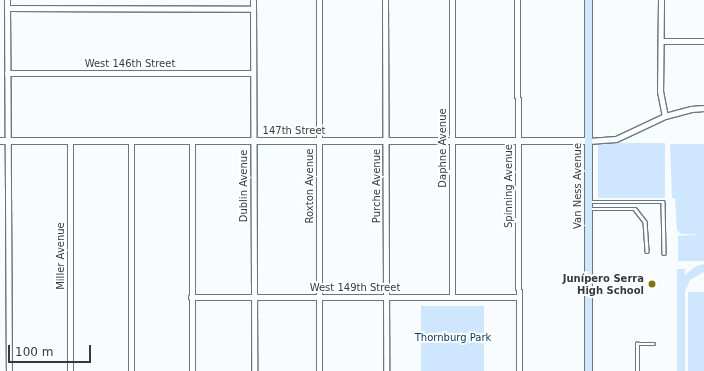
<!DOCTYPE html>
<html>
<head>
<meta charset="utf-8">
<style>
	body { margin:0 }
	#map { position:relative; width:704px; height:371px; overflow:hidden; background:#f9fcff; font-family:"DejaVu Sans",sans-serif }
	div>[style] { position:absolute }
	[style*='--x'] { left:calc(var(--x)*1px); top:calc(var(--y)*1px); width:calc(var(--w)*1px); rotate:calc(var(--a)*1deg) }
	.green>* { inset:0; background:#cee7ff; transform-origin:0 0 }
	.roads { filter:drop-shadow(1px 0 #697683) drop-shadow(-1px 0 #697683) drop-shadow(0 1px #697683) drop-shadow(0 -1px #697683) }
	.service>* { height:2.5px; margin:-1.25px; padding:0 1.25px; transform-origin:1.25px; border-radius:1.25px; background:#fff }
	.minor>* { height:5px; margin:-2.5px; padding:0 2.5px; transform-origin:2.5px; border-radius:2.5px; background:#fff }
	.tertiary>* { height:6px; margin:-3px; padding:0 3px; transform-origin:3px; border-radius:3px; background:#fff }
	.secondary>* { height:7px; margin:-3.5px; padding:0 3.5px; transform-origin:3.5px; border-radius:3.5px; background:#d1e7fa }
	.dots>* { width:11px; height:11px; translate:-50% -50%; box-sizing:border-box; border:2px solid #fff; border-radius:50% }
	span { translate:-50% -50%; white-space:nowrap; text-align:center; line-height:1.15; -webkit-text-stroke:4px #fff; paint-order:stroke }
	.street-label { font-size:10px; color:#343a40 }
	.poi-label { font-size:10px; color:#343a40; font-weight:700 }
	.right { translate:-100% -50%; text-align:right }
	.park-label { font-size:10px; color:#07375b }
	.scale { position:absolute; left:8px; top:345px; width:83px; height:18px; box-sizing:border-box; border:2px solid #343a40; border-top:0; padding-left:5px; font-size:12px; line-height:14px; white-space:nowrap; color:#343a40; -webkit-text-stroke:3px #fff; paint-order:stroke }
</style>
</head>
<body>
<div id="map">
	<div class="green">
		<i style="left:598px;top:143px;width:67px;height:55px"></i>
		<i style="clip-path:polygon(670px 144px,704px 144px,704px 261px,678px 261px,678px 236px,700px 234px,681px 234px,677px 230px,675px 198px,672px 198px,672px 196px)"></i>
		<i style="clip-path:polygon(704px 264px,704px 272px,690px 280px,685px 292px,685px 371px,677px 371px,677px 269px,685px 269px,685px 275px,696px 266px)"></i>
		<i style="left:688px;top:292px;width:16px;height:79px"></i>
		<i style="left:421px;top:306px;width:63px;height:65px"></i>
	</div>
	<div class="roads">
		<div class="service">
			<i style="--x:588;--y:202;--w:75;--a:0"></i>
			<i style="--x:663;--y:202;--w:51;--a:88.9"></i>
			<i style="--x:588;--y:209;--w:47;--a:0"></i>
			<i style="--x:635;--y:209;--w:16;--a:52"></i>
			<i style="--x:645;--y:222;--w:29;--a:86"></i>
			<i style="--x:637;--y:371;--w:27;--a:-90"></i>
			<i style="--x:637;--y:344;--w:17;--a:0"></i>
		</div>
		<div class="minor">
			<i style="--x:7;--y:0;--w:371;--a:89.7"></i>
			<i style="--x:253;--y:0;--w:371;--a:89.8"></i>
			<i style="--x:319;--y:0;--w:371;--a:90"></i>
			<i style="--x:385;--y:0;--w:371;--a:89.8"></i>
			<i style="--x:517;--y:0;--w:371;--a:89.7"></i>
			<i style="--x:661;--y:0;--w:91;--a:90.6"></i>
			<i style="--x:660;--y:91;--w:25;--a:79"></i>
			<i style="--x:7;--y:8;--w:246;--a:0.2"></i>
			<i style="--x:661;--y:41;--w:43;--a:0"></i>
			<i style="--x:7;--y:73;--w:246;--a:0"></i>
			<i style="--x:70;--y:141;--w:230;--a:90"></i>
			<i style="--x:131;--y:141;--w:230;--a:90"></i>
			<i style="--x:192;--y:141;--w:230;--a:90"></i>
			<i style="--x:588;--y:141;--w:28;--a:-4"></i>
			<i style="--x:616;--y:139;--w:54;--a:-25.1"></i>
			<i style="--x:665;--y:116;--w:27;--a:-15"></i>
			<i style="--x:691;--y:109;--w:13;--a:-4"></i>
			<i style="--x:191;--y:297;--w:327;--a:0"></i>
			<i style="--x:452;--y:297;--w:297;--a:-90"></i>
		</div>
		<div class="tertiary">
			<i style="--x:0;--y:141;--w:588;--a:0"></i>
		</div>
		<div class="secondary">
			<i style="--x:588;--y:0;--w:371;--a:90"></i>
		</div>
	</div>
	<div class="dots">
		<i style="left:652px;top:284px;background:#847212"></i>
	</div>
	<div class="street-label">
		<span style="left:130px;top:64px">West 146th Street</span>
		<span style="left:294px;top:131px">147th Street</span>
		<span style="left:443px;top:148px;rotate:-90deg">Daphne Avenue</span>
		<span style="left:244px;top:186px;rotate:-90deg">Dublin Avenue</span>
		<span style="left:310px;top:186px;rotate:-90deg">Roxton Avenue</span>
		<span style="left:377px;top:186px;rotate:-90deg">Purche Avenue</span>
		<span style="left:509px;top:186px;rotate:-90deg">Spinning Avenue</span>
		<span style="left:578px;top:186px;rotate:-90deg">Van Ness Avenue</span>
		<span style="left:61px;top:256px;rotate:-90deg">Miller Avenue</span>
		<span style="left:355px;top:288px">West 149th Street</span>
	</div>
	<div class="poi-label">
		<span class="right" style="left:644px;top:284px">Junípero Serra<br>High School</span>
	</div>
	<div class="park-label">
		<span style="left:453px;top:338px">Thornburg Park</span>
	</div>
	<div class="scale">100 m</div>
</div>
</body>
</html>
